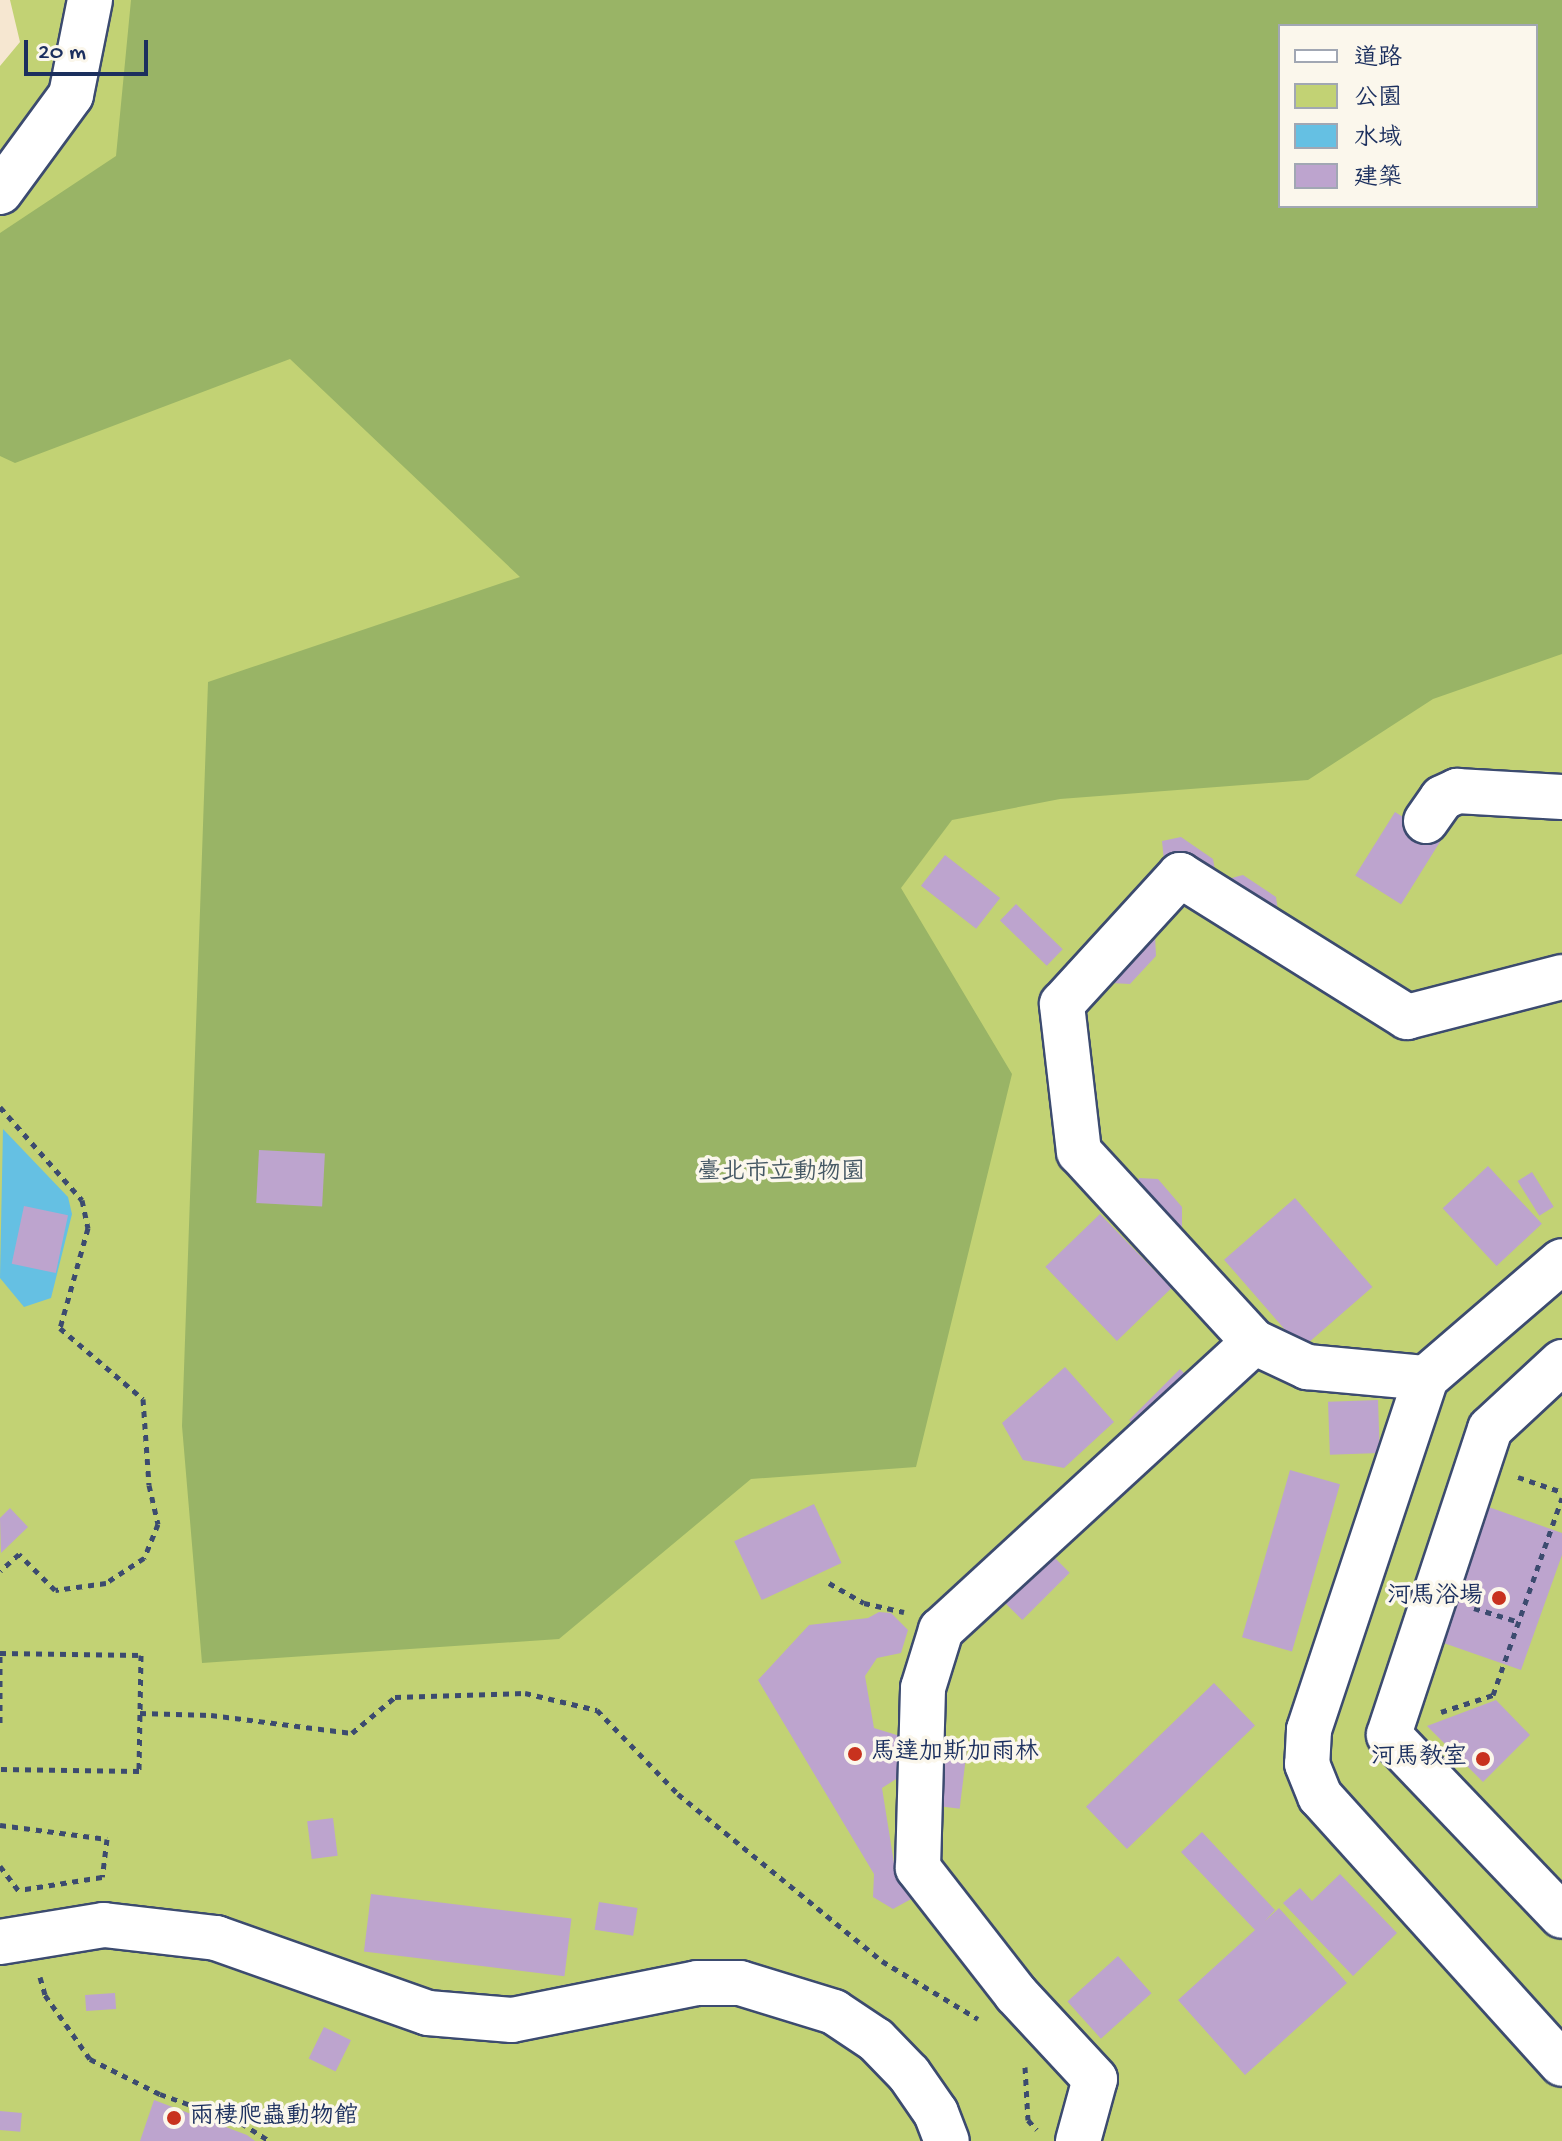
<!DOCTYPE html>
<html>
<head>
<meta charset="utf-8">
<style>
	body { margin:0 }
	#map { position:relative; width:1562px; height:2141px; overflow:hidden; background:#f6e7d1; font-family:"Gochi Hand","LXGW WenKai TC",sans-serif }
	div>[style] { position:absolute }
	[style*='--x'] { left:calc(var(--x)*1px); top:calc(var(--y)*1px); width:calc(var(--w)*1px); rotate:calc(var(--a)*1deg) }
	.green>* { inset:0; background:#c2d274 }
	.forest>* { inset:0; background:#99b466 }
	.water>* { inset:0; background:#65c0e3 }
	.building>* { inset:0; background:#bda4ce; transform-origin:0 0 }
	.path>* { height:5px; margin-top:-2.5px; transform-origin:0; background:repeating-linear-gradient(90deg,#3c4b6f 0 6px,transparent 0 12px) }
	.roads { filter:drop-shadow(2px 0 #3c4b6f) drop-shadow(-2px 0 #3c4b6f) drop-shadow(0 2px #3c4b6f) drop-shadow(0 -2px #3c4b6f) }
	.minor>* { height:44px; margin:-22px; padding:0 22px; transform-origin:22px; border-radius:22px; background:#fff }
	.dots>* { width:22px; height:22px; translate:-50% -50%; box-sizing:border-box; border:4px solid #fbf7ec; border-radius:50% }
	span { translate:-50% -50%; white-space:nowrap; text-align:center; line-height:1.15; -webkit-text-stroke:7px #fbf7ec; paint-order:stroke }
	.park-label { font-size:24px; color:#455864 }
	.poi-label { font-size:24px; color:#1b2f5e }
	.right { translate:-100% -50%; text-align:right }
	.left { translate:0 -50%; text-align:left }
	.legend { position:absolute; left:1278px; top:24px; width:260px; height:184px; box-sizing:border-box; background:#fbf7ec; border:2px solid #a1a7b3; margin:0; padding:10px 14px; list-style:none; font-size:24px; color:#1b2f5e }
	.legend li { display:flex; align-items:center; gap:16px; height:40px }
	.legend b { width:40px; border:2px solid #a1a7b3 }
	.scale { position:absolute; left:24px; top:40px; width:124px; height:36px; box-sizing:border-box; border:4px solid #1b2f5e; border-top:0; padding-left:10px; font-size:24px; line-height:28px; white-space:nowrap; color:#1b2f5e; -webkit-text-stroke:6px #fbf7ec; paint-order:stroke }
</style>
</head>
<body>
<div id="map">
	<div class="green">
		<i style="clip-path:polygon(evenodd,10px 0,1562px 0,1562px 2141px,0 2141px,0 66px,20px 42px,10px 0,1280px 26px,1536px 26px,1536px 206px,1280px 206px,1280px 26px)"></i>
	</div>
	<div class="forest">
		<i style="clip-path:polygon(evenodd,131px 0,1562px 0,1562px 654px,1433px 699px,1308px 780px,1060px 799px,952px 820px,901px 888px,1012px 1074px,916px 1467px,751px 1479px,559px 1639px,202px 1663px,182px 1426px,208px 682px,520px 577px,290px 359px,15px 463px,0 456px,0 233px,116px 156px,131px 0,1280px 26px,1536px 26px,1536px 206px,1280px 206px,1280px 26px)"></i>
	</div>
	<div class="water">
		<i style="clip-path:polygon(3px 1129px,68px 1197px,72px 1214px,51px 1298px,24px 1307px,0 1278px)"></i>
	</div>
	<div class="building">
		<i style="left:1395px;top:812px;width:54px;height:75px;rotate:32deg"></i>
		<i style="clip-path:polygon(1181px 837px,1213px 859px,1217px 880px,1164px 861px,1162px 841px)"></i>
		<i style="left:945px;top:855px;width:70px;height:39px;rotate:38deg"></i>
		<i style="clip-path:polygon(1243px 875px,1276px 897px,1279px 918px,1224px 880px)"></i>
		<i style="left:1016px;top:904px;width:65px;height:23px;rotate:44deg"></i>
		<i style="clip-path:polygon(1155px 935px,1156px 956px,1130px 984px,1111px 983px,1136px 937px)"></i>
		<i style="left:259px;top:1150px;width:66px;height:53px;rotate:3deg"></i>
		<i style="left:1488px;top:1166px;width:79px;height:62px;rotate:47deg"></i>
		<i style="left:1532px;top:1172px;width:41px;height:17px;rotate:58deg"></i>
		<i style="clip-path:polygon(1139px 1178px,1158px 1179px,1182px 1207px,1182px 1227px,1161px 1225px,1136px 1197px)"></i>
		<i style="left:1295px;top:1198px;width:118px;height:94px;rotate:49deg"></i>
		<i style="left:24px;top:1206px;width:45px;height:59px;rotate:12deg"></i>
		<i style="left:1100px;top:1214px;width:103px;height:76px;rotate:46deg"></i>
		<i style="clip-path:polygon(1065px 1367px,1114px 1422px,1064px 1468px,1023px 1460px,1002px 1423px)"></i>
		<i style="left:1180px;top:1369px;width:23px;height:72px;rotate:45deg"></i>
		<i style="left:1378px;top:1400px;width:53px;height:50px;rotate:88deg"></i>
		<i style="left:1290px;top:1470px;width:52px;height:174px;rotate:16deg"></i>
		<i style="left:814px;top:1504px;width:65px;height:88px;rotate:65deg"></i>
		<i style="clip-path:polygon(1483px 1505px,1562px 1533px,1562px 1555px,1521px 1670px,1435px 1640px)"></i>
		<i style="clip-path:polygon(10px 1508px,28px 1527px,1px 1553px,0 1518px)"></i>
		<i style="left:1052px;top:1555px;width:25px;height:67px;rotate:45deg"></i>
		<i style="clip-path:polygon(879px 1612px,891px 1613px,908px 1630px,901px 1653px,877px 1658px,865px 1676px,874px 1728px,900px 1736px,907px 1748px,904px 1774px,882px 1788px,894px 1863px,905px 1866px,916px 1886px,913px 1898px,893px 1909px,873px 1897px,874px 1874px,758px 1680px,809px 1625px,868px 1618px)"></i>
		<i style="left:1214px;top:1683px;width:59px;height:178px;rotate:46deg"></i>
		<i style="clip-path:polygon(1496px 1700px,1530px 1735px,1483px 1782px,1427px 1726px)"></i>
		<i style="left:942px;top:1739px;width:26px;height:67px;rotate:7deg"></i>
		<i style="left:333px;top:1818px;width:38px;height:26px;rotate:83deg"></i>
		<i style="clip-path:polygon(1202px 1832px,1275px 1910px,1265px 1921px,1279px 1908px,1347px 1983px,1245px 2075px,1178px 2000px,1255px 1930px,1181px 1852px)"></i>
		<i style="clip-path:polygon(1340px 1874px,1397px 1933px,1353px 1976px,1283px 1903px,1300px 1888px,1312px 1901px)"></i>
		<i style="left:371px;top:1894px;width:202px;height:58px;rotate:7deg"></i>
		<i style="left:599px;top:1902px;width:39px;height:28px;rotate:9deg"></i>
		<i style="left:1118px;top:1956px;width:50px;height:68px;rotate:48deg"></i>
		<i style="left:115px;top:1993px;width:16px;height:30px;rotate:86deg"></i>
		<i style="left:324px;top:2027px;width:30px;height:35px;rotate:26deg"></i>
		<i style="clip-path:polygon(154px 2100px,247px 2135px,255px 2141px,140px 2141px)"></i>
		<i style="left:0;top:2111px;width:22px;height:19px;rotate:5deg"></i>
	</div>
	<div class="path">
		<i style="--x:0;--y:1107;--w:124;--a:48.6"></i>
		<i style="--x:82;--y:1200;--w:29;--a:78"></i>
		<i style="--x:88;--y:1228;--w:104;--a:105.6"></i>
		<i style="--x:60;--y:1328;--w:109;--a:40.5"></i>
		<i style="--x:143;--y:1399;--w:86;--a:86"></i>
		<i style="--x:149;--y:1485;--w:40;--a:77"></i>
		<i style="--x:158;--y:1524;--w:37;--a:112"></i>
		<i style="--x:144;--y:1558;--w:45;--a:146.7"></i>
		<i style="--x:106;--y:1583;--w:51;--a:172.2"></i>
		<i style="--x:55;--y:1590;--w:51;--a:-135"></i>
		<i style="--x:19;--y:1554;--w:25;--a:138"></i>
		<i style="--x:1518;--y:1477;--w:46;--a:18.8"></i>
		<i style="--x:829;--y:1583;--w:40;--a:29.7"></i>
		<i style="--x:864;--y:1603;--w:41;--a:12.7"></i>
		<i style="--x:1474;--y:1608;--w:47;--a:17.3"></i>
		<i style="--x:0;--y:1653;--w:141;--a:0.8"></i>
		<i style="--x:141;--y:1655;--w:116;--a:91"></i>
		<i style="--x:139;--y:1771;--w:139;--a:-179.2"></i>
		<i style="--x:1441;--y:1712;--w:55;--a:-18.1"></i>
		<i style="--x:1493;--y:1695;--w:209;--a:-70.7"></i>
		<i style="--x:140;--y:1713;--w:71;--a:1.6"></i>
		<i style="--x:211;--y:1715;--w:142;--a:7.3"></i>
		<i style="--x:352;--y:1733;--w:56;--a:-39.9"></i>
		<i style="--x:395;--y:1697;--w:130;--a:-1.8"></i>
		<i style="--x:525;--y:1693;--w:74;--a:13.3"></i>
		<i style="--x:597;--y:1710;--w:117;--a:46"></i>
		<i style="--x:678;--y:1794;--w:264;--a:39.3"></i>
		<i style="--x:882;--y:1961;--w:112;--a:31.1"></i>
		<i style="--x:0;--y:1723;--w:72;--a:-90"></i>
		<i style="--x:0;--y:1825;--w:108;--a:7.5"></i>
		<i style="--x:107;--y:1839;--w:38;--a:97"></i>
		<i style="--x:102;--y:1877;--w:84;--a:171.1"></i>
		<i style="--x:0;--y:1866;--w:31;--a:53"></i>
		<i style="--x:40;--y:1977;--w:19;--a:74"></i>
		<i style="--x:45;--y:1995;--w:78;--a:54.9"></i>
		<i style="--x:90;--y:2059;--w:78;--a:26.6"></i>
		<i style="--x:160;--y:2094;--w:86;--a:19.7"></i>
		<i style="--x:241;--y:2123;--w:34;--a:32"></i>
		<i style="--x:1025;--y:2067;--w:53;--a:86.8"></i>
		<i style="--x:1028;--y:2120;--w:13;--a:48"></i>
	</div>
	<div class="roads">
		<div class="minor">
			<i style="--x:0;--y:192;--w:120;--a:-53.8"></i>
			<i style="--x:71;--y:95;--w:97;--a:-78.7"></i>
			<i style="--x:1426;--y:821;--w:28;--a:-55"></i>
			<i style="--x:1442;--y:798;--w:17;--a:-25"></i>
			<i style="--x:1457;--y:791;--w:105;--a:3.3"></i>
			<i style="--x:1254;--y:1342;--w:59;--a:25.3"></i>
			<i style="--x:1307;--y:1367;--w:120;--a:5.3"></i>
			<i style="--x:1426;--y:1378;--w:179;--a:-40.7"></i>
			<i style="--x:1562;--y:1362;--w:98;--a:137.1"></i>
			<i style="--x:1490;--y:1429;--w:322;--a:108.3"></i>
			<i style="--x:1389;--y:1735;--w:250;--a:46.3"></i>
			<i style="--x:1426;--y:1378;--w:371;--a:108.4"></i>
			<i style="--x:1309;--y:1730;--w:34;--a:93"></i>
			<i style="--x:1307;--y:1764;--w:35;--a:68"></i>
			<i style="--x:1320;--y:1796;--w:361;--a:47.9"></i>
			<i style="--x:0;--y:1942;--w:105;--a:-9.3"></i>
			<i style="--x:104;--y:1925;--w:113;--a:6.6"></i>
			<i style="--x:216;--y:1938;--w:225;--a:19.5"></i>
			<i style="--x:428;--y:2013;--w:84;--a:4.8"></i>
			<i style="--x:512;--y:2020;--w:189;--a:-11.3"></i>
			<i style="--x:697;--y:1983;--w:43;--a:0"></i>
			<i style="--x:740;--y:1983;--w:98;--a:17.1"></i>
			<i style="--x:834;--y:2012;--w:50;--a:33.7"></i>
			<i style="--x:876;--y:2040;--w:47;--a:45.9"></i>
			<i style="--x:909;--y:2074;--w:47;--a:55.3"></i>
			<i style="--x:936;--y:2113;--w:30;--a:69"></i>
			<i style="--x:1078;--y:2141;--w:64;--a:-74.7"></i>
			<i style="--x:1095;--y:2079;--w:116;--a:-132.9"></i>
			<i style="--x:1016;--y:1994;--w:160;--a:-127.9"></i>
			<i style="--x:918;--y:1868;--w:180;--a:-88.4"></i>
			<i style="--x:923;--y:1688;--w:61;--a:-72.8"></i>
			<i style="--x:941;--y:1630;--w:425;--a:-42.6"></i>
			<i style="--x:1254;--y:1342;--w:258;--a:-132.6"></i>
			<i style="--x:1079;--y:1152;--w:149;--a:-96.6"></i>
			<i style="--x:1062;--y:1004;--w:175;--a:-47.5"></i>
			<i style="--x:1180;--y:875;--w:268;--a:32"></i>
			<i style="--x:1407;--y:1017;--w:160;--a:-14.5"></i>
		</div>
	</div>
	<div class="dots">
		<i style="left:1499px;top:1598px;background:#c8321e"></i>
		<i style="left:855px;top:1754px;background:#c8321e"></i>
		<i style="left:1483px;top:1759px;background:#c8321e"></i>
		<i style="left:174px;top:2118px;background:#c8321e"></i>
	</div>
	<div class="park-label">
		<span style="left:781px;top:1174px">臺北市立動物園</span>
	</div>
	<div class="poi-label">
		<span class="right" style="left:1483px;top:1598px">河馬浴場</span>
		<span class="left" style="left:871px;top:1754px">馬達加斯加雨林</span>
		<span class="right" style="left:1467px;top:1759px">河馬教室</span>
		<span class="left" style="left:190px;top:2118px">兩棲爬蟲動物館</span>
	</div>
	<ul class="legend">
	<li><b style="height:10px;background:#fff"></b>道路</li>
	<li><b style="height:22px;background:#c2d274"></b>公園</li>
	<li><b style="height:22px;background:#65c0e3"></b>水域</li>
	<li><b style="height:22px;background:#bda4ce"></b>建築</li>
	</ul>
	<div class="scale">20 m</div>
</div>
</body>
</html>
